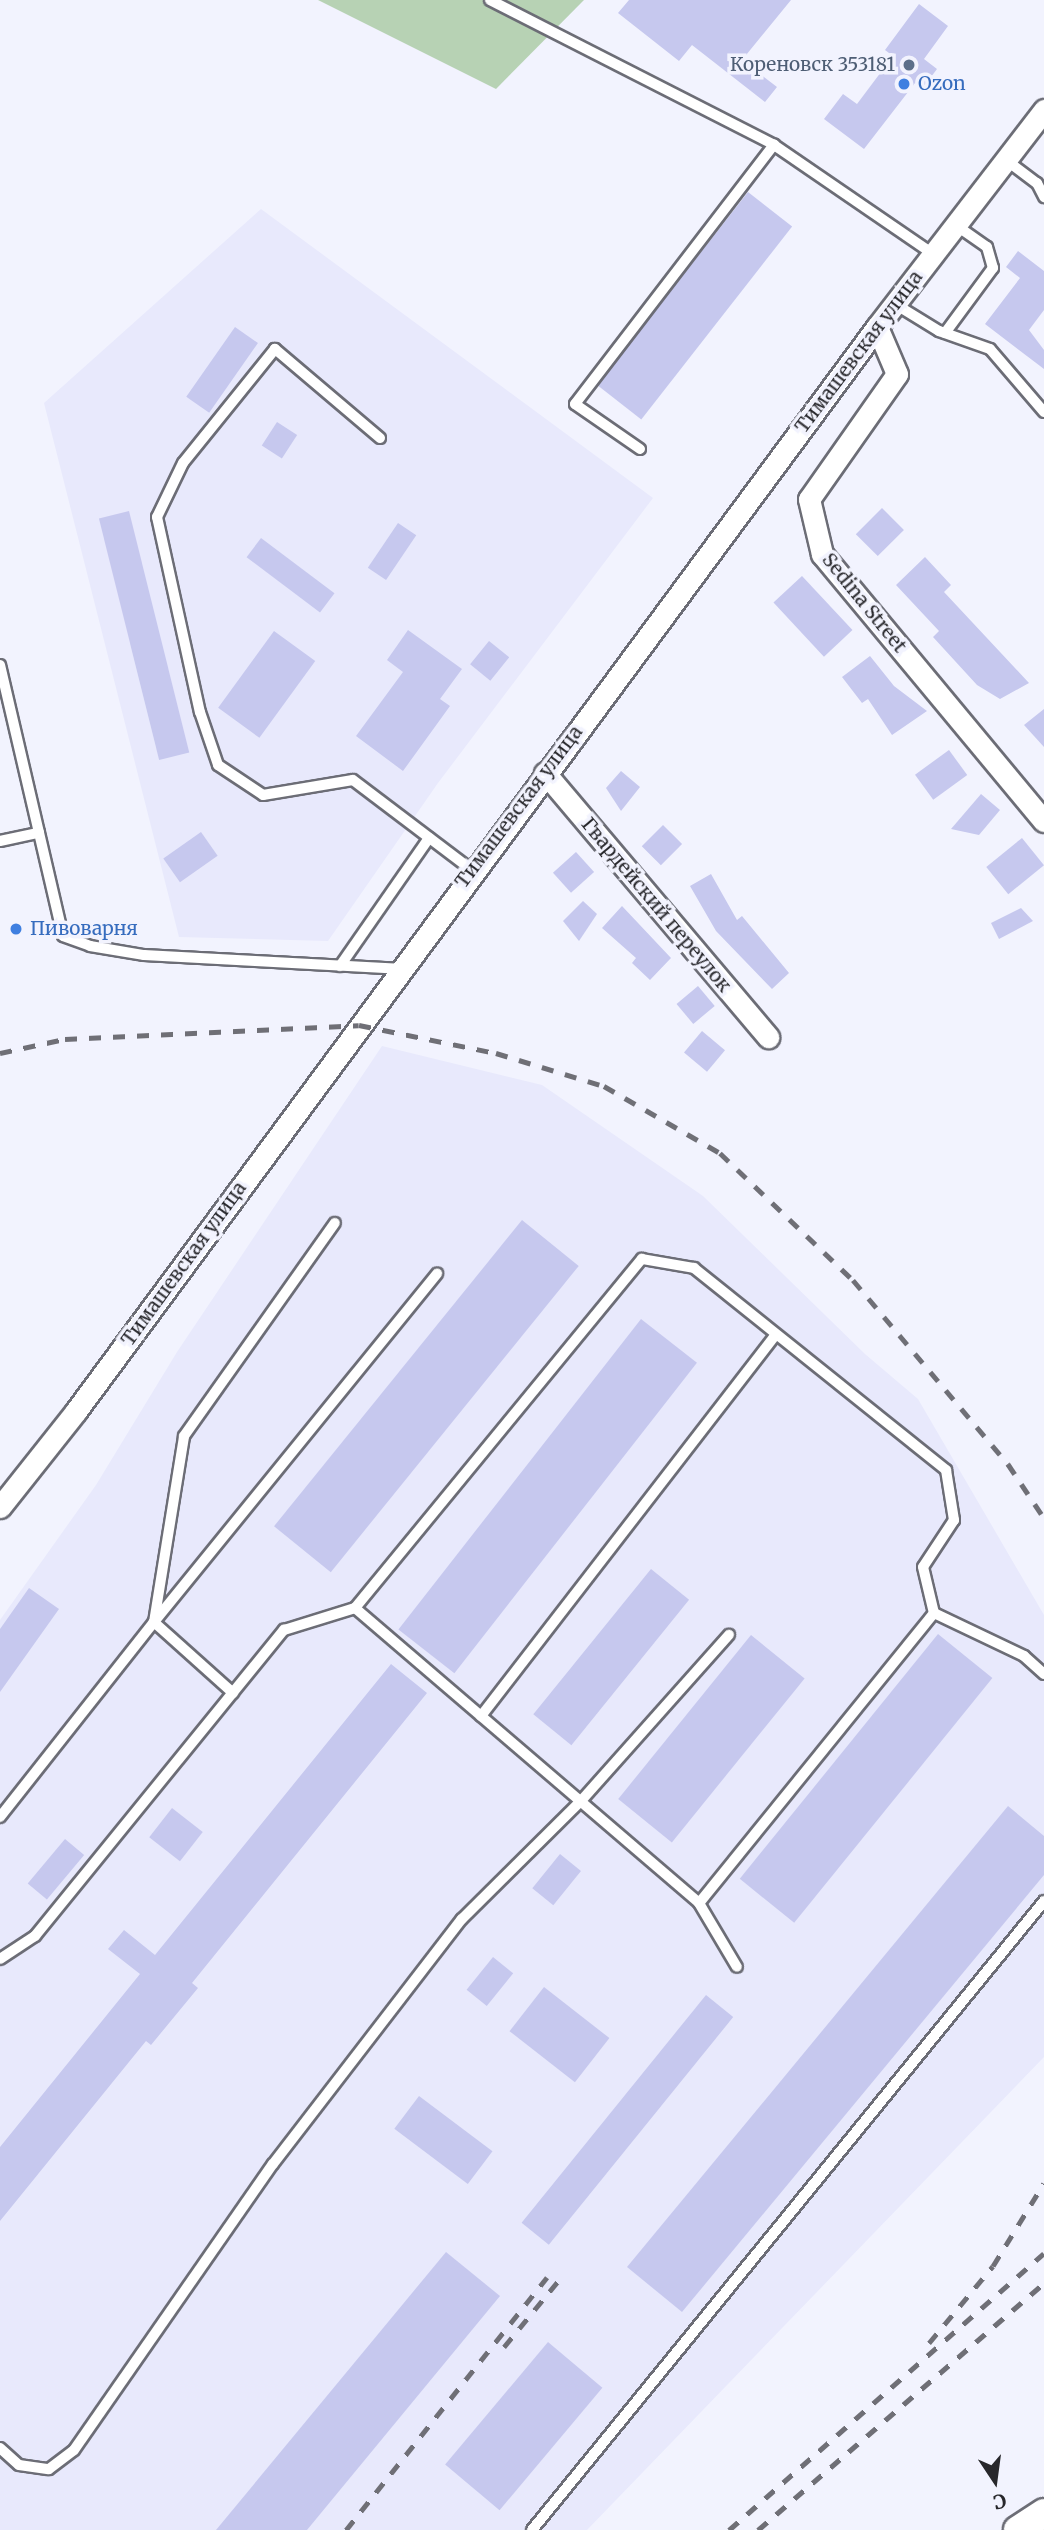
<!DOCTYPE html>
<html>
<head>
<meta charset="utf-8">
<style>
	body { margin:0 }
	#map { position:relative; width:1044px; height:2530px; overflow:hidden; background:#f2f3fe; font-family:Merriweather,serif }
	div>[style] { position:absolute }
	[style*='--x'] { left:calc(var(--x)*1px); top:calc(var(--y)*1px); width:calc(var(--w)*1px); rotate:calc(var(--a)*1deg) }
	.built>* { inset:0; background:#e8e9fc }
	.green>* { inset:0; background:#b7d2b4 }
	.building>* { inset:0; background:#c6c8ee; transform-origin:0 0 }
	.roads { filter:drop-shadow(2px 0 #6c6d76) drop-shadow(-2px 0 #6c6d76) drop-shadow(0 2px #6c6d76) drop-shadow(0 -2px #6c6d76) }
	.service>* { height:10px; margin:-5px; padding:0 5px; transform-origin:5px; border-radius:5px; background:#fff }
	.minor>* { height:21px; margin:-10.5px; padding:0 10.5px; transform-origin:10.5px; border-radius:10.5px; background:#fff }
	.secondary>* { height:28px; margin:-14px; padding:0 14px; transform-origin:14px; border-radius:14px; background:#fff }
	.rail>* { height:5px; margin-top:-2.5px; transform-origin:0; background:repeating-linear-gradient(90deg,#6f6f76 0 12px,transparent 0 24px) }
	.dots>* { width:19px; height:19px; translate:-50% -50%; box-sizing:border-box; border:4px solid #f2f3fe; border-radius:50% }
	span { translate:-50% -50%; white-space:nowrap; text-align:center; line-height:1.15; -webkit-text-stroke:7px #f2f3fe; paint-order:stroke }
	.service-label { font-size:19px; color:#4e5e75 }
	.right { translate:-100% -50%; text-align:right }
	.shop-label { font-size:19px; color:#366cbe }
	.left { translate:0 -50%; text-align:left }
	.street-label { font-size:19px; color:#27272b }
	.north { position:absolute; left:960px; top:2446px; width:70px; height:70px; -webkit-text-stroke:5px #f2f3fe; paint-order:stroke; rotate:167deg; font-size:19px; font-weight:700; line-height:28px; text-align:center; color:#27272b }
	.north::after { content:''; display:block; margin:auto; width:24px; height:32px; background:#27272b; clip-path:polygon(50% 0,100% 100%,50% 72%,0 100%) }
</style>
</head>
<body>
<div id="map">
	<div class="built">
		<i style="clip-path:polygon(261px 209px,653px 498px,438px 783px,328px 941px,179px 937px,44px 403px)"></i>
		<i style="clip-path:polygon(382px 1046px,542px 1085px,703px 1196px,865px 1354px,918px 1399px,1044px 1615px,1044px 2057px,587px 2530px,0 2530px,0 1620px,96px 1485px,177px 1352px)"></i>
	</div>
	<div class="green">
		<i style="clip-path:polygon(318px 0,584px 0,496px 89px)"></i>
	</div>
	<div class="building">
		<i style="clip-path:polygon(629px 0,791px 0,742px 60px,777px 87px,765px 102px,692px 45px,679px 61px,618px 13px)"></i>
		<i style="clip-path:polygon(919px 4px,948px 26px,924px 59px,937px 69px,922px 89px,915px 83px,864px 149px,824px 119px,843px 94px,857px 104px,893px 56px,885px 50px)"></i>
		<i style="left:748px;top:192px;width:56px;height:245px;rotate:38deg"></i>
		<i style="clip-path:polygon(1018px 251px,1044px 271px,1044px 310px,1029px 330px,1044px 350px,1044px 369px,985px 324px,1020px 278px,1006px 267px)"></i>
		<i style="left:235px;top:327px;width:28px;height:85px;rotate:35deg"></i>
		<i style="left:277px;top:422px;width:24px;height:28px;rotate:33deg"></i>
		<i style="left:882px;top:508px;width:31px;height:37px;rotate:45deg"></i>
		<i style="left:129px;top:511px;width:249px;height:31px;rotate:76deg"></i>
		<i style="left:398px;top:523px;width:22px;height:54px;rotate:34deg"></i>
		<i style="left:261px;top:538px;width:92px;height:24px;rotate:37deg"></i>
		<i style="clip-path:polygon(925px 557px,951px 585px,944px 592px,1029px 683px,1000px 699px,977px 685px,933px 637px,939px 631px,896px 585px)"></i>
		<i style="left:802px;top:576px;width:74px;height:39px;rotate:47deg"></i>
		<i style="clip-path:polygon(408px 630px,462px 669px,440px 699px,450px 706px,403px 771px,356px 736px,403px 672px,387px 660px)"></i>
		<i style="left:274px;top:631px;width:51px;height:95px;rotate:36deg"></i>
		<i style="left:489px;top:641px;width:26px;height:30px;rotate:39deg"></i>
		<i style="clip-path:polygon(870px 656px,894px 686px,927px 711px,892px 735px,868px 699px,862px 703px,842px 677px)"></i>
		<i style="clip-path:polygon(1044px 709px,1044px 747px,1024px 725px)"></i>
		<i style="left:949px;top:750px;width:31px;height:42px;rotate:54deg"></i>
		<i style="clip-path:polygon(621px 771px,640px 787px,621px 811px,606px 788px)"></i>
		<i style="clip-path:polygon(981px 794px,1000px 810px,979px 835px,951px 829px)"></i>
		<i style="left:663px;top:825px;width:27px;height:30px;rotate:45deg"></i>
		<i style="left:201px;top:832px;width:29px;height:46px;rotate:55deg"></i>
		<i style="left:1022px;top:838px;width:35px;height:46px;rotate:51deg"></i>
		<i style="left:576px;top:852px;width:27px;height:31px;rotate:48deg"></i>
		<i style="clip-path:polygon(711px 874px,737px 920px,742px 916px,789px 973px,772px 989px,716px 931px,690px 886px)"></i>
		<i style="clip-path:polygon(583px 901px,597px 914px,579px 941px,563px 921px)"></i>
		<i style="clip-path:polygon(622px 906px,671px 958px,650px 980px,632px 963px,636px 958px,602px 928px)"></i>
		<i style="clip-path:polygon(1021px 908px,1033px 921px,999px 939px,991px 923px)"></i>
		<i style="left:698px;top:986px;width:26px;height:28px;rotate:50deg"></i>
		<i style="left:702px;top:1031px;width:30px;height:28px;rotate:40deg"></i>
		<i style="left:522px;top:1220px;width:73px;height:394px;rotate:39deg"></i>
		<i style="left:641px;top:1319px;width:71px;height:394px;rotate:38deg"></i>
		<i style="left:651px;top:1569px;width:49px;height:187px;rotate:39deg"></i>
		<i style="clip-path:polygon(29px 1588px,59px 1609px,0 1692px,0 1629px)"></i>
		<i style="left:938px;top:1634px;width:70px;height:315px;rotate:39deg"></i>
		<i style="left:751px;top:1635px;width:69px;height:211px;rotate:39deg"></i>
		<i style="clip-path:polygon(391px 1664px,427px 1693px,192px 1983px,198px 1988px,151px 2045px,146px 2041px,0 2221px,0 2147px,140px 1974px,108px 1949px,124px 1930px,155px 1955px)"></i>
		<i style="clip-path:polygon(1008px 1806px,1044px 1836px,1044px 1875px,682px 2312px,627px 2267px)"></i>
		<i style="left:172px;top:1808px;width:39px;height:37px;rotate:38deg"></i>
		<i style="left:65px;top:1839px;width:25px;height:58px;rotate:40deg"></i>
		<i style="left:560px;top:1854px;width:27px;height:44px;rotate:39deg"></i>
		<i style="left:493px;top:1957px;width:26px;height:42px;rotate:39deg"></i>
		<i style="left:544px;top:1987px;width:83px;height:56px;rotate:38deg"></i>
		<i style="left:706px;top:1995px;width:35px;height:293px;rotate:39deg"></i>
		<i style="left:419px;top:2096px;width:92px;height:41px;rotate:37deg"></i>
		<i style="clip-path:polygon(446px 2252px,500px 2296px,307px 2530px,216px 2530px)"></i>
		<i style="left:548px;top:2342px;width:71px;height:160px;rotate:40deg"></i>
	</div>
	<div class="roads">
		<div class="service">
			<i style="--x:490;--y:0;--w:319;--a:27"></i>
			<i style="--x:1006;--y:160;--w:39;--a:37"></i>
			<i style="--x:1037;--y:183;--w:16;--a:63"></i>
			<i style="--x:895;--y:304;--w:52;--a:31.5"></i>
			<i style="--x:939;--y:331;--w:54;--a:19.4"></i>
			<i style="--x:990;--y:349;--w:83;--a:49.4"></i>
			<i style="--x:945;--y:333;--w:81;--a:-53.6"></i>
			<i style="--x:993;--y:268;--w:22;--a:-106"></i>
			<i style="--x:987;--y:247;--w:39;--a:-145"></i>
			<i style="--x:380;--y:438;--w:138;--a:-139.7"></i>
			<i style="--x:275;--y:349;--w:146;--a:128.9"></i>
			<i style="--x:183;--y:463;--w:60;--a:115.7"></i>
			<i style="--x:157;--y:517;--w:200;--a:77.6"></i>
			<i style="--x:200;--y:712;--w:56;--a:71.2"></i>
			<i style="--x:218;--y:765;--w:54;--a:33.7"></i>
			<i style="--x:263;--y:795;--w:91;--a:-9.5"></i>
			<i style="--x:353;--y:780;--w:149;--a:37.1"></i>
			<i style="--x:640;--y:449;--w:79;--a:-145.3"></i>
			<i style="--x:575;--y:404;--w:327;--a:-52.5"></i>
			<i style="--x:774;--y:145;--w:193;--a:34.4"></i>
			<i style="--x:0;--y:665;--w:278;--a:76.9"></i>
			<i style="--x:63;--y:936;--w:29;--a:20"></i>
			<i style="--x:90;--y:946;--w:55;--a:9.5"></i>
			<i style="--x:144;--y:955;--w:255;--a:3.1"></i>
			<i style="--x:0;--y:841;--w:40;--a:-12"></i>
			<i style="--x:340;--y:966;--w:156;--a:-55.2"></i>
			<i style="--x:355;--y:1608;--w:453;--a:40.6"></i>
			<i style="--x:699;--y:1903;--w:74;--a:59.3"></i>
			<i style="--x:934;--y:1613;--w:100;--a:25.5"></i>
			<i style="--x:1024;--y:1656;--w:27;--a:42"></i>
			<i style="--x:233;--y:1693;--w:106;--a:-138.1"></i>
			<i style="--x:154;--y:1622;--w:449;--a:-50.9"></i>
			<i style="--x:481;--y:1716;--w:481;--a:-52.3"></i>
			<i style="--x:0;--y:1817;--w:248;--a:-51.7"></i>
			<i style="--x:154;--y:1622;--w:188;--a:-80.8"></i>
			<i style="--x:184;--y:1436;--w:261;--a:-54.7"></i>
			<i style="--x:0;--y:1959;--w:42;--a:-33.3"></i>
			<i style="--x:35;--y:1936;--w:395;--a:-50.9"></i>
			<i style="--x:284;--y:1630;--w:74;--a:-17.2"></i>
			<i style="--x:355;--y:1608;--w:452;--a:-50.6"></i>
			<i style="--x:642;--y:1259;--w:53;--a:9.8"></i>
			<i style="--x:694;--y:1268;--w:323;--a:38.7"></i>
			<i style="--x:946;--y:1470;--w:51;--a:80.9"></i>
			<i style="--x:954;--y:1520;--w:56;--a:123.4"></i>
			<i style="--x:923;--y:1567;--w:47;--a:76.6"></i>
			<i style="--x:934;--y:1613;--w:373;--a:129"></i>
			<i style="--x:0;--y:2448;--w:25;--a:42"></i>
			<i style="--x:19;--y:2465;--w:30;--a:8"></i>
			<i style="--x:49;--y:2469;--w:31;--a:-37"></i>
			<i style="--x:74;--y:2450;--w:348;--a:-55.2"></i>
			<i style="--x:273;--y:2164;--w:309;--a:-52.4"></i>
			<i style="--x:462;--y:1919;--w:166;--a:-44.8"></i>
			<i style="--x:580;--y:1802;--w:224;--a:-48.3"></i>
			<i style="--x:532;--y:2530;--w:811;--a:-50.85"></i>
		</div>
		<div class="minor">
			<i style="--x:877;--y:327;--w:51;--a:66.9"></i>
			<i style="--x:897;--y:374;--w:153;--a:125.1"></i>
			<i style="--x:809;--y:499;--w:57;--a:76.7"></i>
			<i style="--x:822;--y:554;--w:347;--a:50.3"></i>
			<i style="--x:545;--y:773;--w:346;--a:49.8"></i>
			<i style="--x:0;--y:1507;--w:122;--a:-51.6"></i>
			<i style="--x:76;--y:1411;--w:1348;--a:-53.54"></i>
			<i style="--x:877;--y:327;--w:274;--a:-52.4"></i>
		</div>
		<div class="secondary">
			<i style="--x:1018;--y:2530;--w:31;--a:-33"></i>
		</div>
	</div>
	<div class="rail">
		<i style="--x:0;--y:1053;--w:66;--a:-12.2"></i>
		<i style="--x:65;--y:1039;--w:294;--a:-2.7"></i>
		<i style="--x:359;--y:1025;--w:140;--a:11.6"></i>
		<i style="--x:496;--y:1053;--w:113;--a:17"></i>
		<i style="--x:604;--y:1086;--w:134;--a:30"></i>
		<i style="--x:720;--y:1153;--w:184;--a:43.7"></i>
		<i style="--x:853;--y:1280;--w:241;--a:49.9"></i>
		<i style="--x:1008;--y:1464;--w:65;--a:56.3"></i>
		<i style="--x:929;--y:2343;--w:100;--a:-50.3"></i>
		<i style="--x:993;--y:2266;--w:97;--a:-58.4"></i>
		<i style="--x:504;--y:2347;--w:87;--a:-50.6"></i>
		<i style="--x:346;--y:2530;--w:323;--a:-51.5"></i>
		<i style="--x:729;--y:2530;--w:419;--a:-41.3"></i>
		<i style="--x:758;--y:2530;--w:378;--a:-40.8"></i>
	</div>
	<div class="dots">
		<i style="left:909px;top:65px;background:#5c6f8a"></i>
		<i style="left:904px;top:84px;background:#3f7fe0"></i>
		<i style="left:16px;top:929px;background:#3f7fe0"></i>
	</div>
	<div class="service-label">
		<span class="right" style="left:895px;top:65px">Кореновск 353181</span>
	</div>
	<div class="shop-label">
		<span class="left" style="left:918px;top:84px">Ozon</span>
		<span class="left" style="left:30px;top:929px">Пивоварня</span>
	</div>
	<div class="street-label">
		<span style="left:859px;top:352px;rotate:-53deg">Тимашевская улица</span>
		<span style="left:864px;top:603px;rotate:51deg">Sedina Street</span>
		<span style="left:519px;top:807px;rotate:-53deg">Тимашевская улица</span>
		<span style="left:656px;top:905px;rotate:50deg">Гвардейский переулок</span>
		<span style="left:184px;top:1264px;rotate:-54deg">Тимашевская улица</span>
	</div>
	<div class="north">С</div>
</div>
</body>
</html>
